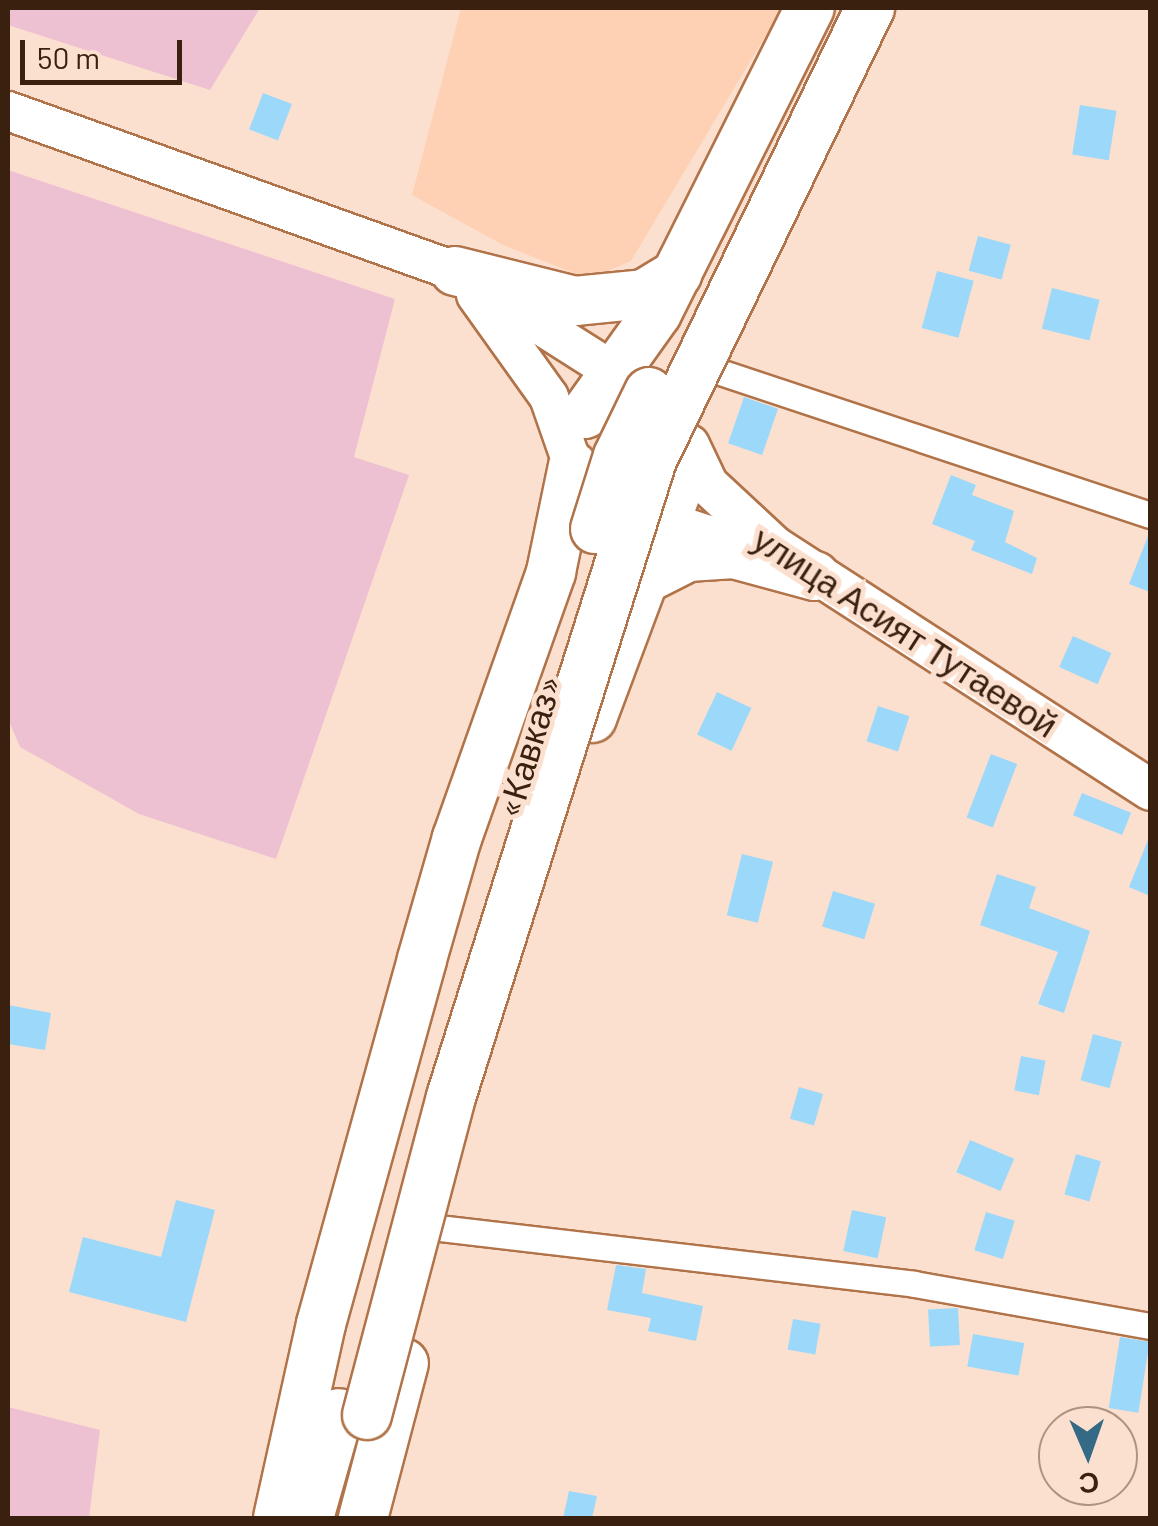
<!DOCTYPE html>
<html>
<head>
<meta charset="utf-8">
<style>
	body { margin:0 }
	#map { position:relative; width:1158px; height:1526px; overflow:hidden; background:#fce0cf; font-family:Barlow,sans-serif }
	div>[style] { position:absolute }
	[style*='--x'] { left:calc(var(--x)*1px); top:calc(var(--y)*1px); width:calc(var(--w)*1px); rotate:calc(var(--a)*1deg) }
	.built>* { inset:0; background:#fed0b4 }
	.green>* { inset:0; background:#edc1d1 }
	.building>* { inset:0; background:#9bd8fa; transform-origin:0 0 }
	.roads { filter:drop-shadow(2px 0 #b17349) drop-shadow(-2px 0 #b17349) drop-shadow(0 2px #b17349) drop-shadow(0 -2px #b17349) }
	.street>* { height:25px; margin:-12.5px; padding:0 12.5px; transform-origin:12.5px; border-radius:12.5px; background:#fff }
	.secondary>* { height:38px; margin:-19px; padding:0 19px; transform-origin:19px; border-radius:19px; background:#fff }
	.primary>* { height:40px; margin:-20px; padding:0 20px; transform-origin:20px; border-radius:20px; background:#fff }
	.highway>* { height:48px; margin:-24px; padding:0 24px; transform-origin:24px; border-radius:24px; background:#fff }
	.bridges { filter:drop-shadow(2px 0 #b17349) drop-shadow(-2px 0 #b17349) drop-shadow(0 2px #b17349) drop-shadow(0 -2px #b17349) }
	.highway-bridge>* { height:48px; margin:-24px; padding:0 24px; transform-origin:24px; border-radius:24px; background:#fff }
	span { translate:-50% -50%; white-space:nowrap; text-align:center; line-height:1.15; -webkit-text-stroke:10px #fce0cf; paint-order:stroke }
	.street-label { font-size:35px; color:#3a200f }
	.frame { position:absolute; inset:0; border:10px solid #3a200f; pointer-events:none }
	.north { position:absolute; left:1038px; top:1406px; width:100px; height:100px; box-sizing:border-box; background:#fce0cf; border:2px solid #ae9382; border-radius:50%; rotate:178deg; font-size:28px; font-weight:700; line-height:40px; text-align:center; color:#3a200f }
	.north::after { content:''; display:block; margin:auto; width:35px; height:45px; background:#356a86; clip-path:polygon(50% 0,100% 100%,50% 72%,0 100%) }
	.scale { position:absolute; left:20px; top:40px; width:162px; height:45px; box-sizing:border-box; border:5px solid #3a200f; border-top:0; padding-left:12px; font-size:30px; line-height:35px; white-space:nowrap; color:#3a200f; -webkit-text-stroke:8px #fce0cf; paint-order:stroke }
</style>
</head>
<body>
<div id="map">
	<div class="built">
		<i style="clip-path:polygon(461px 8px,782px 8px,631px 261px,589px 279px,503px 245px,412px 195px)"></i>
	</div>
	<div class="green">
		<i style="clip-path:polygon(8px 8px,260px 8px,210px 90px,8px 25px)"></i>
		<i style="clip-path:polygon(8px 170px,395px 299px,354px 457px,409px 475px,276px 859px,139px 814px,20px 747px,8px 719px)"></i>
		<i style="clip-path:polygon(8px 1407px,100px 1430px,89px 1518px,8px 1518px)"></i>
	</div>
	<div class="building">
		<i style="left:263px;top:93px;width:31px;height:39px;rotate:21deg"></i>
		<i style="left:1080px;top:105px;width:37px;height:50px;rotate:9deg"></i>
		<i style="left:978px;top:236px;width:34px;height:36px;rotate:15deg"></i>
		<i style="left:937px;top:271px;width:38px;height:59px;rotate:15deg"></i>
		<i style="left:1052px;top:288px;width:49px;height:42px;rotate:14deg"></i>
		<i style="left:744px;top:397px;width:36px;height:49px;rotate:19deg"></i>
		<i style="clip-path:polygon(951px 475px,976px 485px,972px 495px,1014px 511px,1005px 542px,1037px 558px,1032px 574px,971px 550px,975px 541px,932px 524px)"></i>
		<i style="clip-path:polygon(1150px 531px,1150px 592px,1129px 584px)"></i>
		<i style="left:1073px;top:636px;width:42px;height:34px;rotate:24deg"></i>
		<i style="left:717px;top:692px;width:38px;height:47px;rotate:25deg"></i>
		<i style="left:878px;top:706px;width:33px;height:37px;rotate:18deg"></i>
		<i style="left:991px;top:754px;width:28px;height:68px;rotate:21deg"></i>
		<i style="left:1082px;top:793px;width:53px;height:24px;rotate:22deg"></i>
		<i style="clip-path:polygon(1150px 835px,1150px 896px,1129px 887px)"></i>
		<i style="left:742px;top:854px;width:32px;height:63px;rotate:14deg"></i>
		<i style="clip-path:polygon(997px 874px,1036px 887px,1029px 908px,1090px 931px,1064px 1013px,1038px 1004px,1058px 952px,980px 925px)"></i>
		<i style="left:833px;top:891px;width:44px;height:37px;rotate:17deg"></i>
		<i style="clip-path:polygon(8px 1005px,51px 1013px,45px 1050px,8px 1044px)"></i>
		<i style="left:1093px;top:1034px;width:30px;height:48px;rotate:15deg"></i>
		<i style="left:1021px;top:1056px;width:25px;height:35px;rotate:11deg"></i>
		<i style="left:799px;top:1087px;width:25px;height:33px;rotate:16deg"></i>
		<i style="left:970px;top:1140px;width:48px;height:35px;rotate:23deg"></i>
		<i style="left:1076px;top:1154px;width:26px;height:42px;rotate:16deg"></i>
		<i style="clip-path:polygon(176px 1200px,215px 1210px,186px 1322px,69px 1292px,83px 1237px,161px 1257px)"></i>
		<i style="left:852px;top:1210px;width:35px;height:42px;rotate:12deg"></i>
		<i style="left:986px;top:1212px;width:30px;height:40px;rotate:17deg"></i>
		<i style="clip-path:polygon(616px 1265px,646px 1269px,642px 1293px,703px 1306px,696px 1341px,648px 1331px,651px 1318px,607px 1310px)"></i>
		<i style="left:958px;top:1308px;width:37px;height:30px;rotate:87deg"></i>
		<i style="left:793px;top:1319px;width:28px;height:31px;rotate:10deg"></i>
		<i style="left:973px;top:1334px;width:52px;height:33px;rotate:10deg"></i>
		<i style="left:1120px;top:1337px;width:30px;height:72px;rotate:9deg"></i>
		<i style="clip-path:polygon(569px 1491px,597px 1496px,592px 1518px,563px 1518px)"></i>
	</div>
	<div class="roads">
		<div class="street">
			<i style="--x:717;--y:371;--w:456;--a:18.4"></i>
			<i style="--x:440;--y:1228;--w:477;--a:6.7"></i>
			<i style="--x:914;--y:1284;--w:240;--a:10.1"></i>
		</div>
		<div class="secondary">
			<i style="--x:8;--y:111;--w:475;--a:19.7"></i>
			<i style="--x:455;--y:271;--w:214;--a:32.4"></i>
			<i style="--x:476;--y:295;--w:125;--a:54.4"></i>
			<i style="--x:549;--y:397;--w:73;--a:70.8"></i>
		</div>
		<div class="primary">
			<i style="--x:689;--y:445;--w:44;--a:64.6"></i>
			<i style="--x:708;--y:485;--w:91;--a:42.8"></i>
			<i style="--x:775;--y:547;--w:447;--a:32.9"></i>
			<i style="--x:635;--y:512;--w:122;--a:18.1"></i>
		</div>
		<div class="highway">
			<i style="--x:455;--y:271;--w:124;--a:14"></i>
			<i style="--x:575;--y:301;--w:69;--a:-5.8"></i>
			<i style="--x:644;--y:294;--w:39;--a:-31"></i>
			<i style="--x:585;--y:414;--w:124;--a:-54.5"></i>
			<i style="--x:657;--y:313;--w:341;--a:-63.4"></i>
			<i style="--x:643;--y:580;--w:51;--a:-27.1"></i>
			<i style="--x:688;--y:557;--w:46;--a:-3.7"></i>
			<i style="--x:734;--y:554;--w:84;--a:15.2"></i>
			<i style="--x:592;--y:718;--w:251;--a:-69.5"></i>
			<i style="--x:278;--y:1518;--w:199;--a:-77.5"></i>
			<i style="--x:321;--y:1324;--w:379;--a:-74.5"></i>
			<i style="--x:422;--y:959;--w:126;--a:-73.9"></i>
			<i style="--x:457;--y:838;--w:282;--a:-70.5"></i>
			<i style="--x:551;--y:572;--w:108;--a:-78.3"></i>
			<i style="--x:309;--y:1518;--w:109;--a:-74.1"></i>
			<i style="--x:363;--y:1518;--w:160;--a:-75.2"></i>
		</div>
	</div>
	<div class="bridges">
		<div class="highway-bridge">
			<i style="--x:595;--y:529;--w:77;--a:-72.5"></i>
			<i style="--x:618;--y:456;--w:71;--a:-64.2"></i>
			<i style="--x:367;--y:1415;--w:329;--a:-75.2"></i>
			<i style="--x:451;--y:1097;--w:668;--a:-72.49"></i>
			<i style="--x:652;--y:460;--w:502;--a:-64.25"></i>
		</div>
	</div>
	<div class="street-label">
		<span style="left:906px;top:631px;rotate:33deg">улица Асият Тутаевой</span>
		<span style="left:528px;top:746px;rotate:-73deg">«Кавказ»</span>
	</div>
	<div class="frame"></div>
	<div class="north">С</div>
	<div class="scale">50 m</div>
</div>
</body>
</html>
